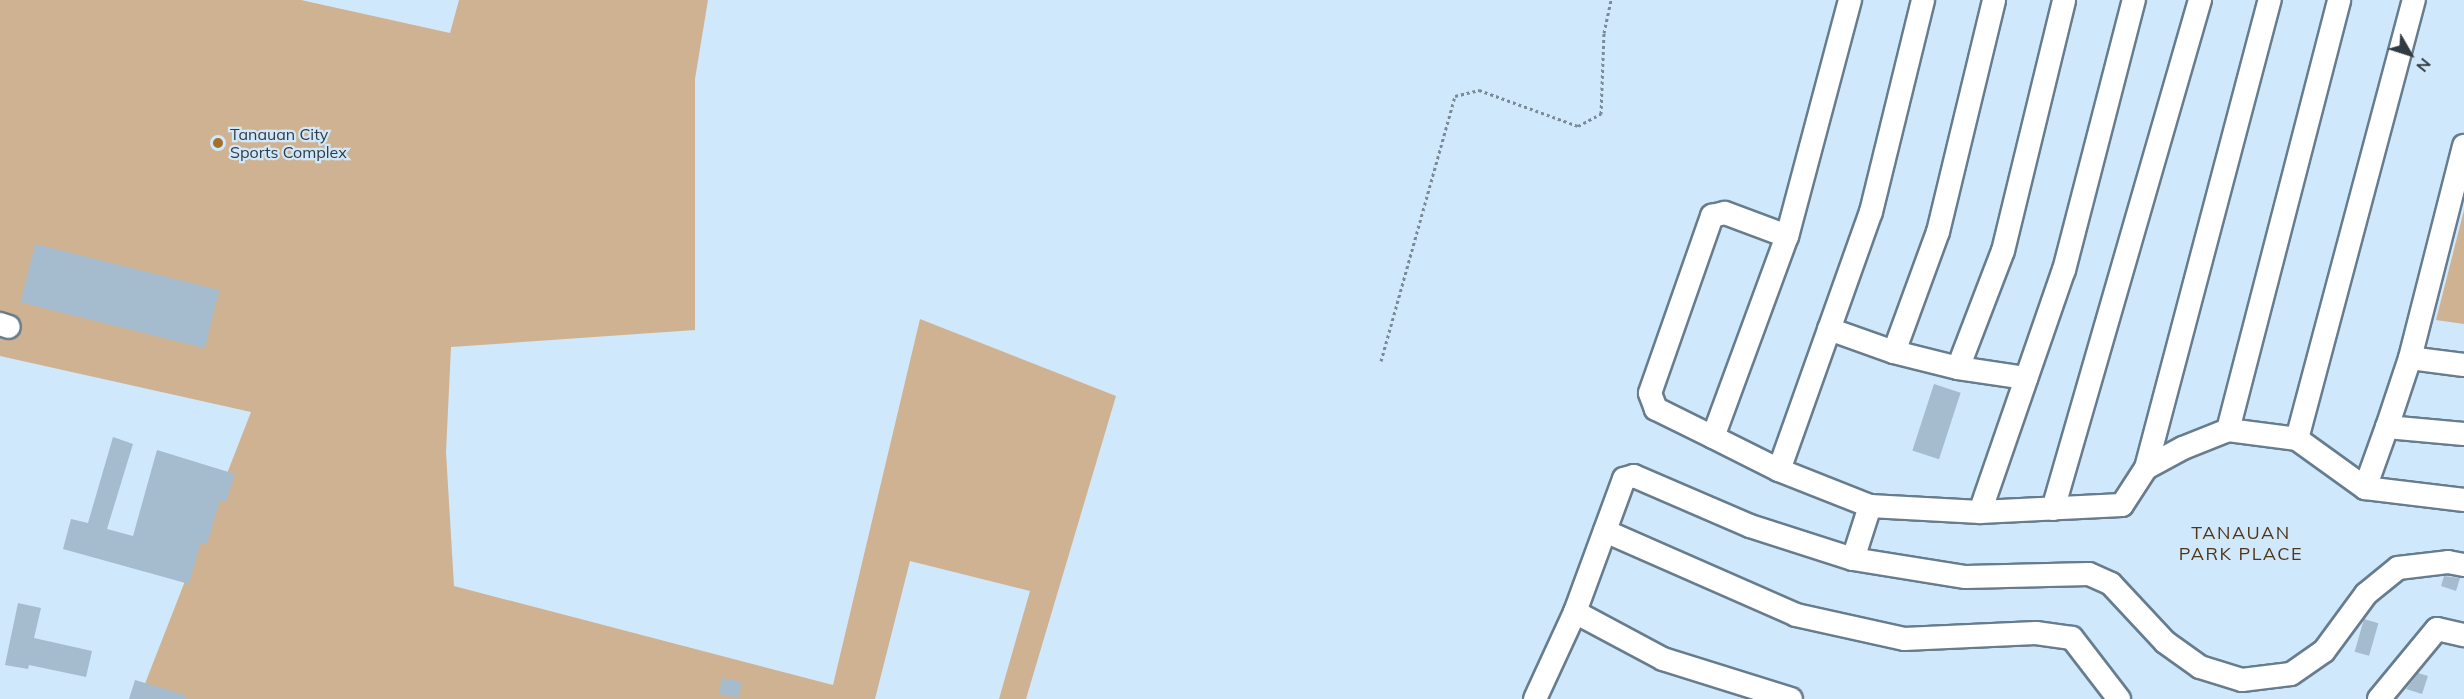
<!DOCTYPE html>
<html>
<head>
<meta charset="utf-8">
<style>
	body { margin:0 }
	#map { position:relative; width:2464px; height:699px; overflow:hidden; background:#d0e8fb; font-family:Mulish,sans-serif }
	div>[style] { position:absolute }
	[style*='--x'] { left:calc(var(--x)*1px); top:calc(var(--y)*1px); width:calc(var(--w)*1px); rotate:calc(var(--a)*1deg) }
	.green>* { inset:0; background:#cfb291 }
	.building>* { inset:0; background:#a4bcce; transform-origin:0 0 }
	.path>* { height:3px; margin-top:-1.5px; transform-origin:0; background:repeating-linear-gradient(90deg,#7a8a96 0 3px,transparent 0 6px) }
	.roads { filter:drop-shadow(2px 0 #677d8e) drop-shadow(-2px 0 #677d8e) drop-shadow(0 2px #677d8e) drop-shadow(0 -2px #677d8e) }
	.minor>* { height:22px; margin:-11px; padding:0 11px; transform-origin:11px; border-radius:11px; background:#fff }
	.dots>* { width:16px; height:16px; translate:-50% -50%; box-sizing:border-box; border:3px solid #d0e8fb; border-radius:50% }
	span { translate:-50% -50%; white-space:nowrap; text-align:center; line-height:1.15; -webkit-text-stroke:4.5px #d0e8fb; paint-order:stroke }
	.poi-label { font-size:16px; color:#323b42 }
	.left { translate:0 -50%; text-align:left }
	.neighbourhood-label { font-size:18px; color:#503615; letter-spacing:1.5px }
	.north { position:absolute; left:2380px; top:24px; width:60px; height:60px; -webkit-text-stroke:4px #d0e8fb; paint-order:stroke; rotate:129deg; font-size:16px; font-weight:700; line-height:24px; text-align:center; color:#323b42 }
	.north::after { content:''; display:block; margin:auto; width:21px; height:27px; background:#323b42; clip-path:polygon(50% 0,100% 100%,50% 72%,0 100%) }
</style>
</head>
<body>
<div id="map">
	<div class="green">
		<i style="clip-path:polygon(0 0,301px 0,450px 33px,459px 0,708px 0,695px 79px,695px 330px,451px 347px,446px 452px,454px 586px,833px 685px,920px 319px,1116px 396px,1026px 699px,999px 699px,1030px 591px,910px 561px,875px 699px,139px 699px,251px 412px,0 356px)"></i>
		<i style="clip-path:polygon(2464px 210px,2464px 324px,2436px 320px)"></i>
	</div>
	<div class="building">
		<i style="left:35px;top:244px;width:190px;height:60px;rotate:14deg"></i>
		<i style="left:1934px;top:384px;width:28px;height:70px;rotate:18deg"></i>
		<i style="clip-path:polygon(113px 437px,133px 444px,107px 529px,133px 536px,157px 450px,235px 474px,226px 502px,220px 500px,207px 544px,201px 542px,189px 584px,63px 549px,71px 519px,88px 523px)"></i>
		<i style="clip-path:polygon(2444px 576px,2460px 578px,2456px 591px,2441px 586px)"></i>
		<i style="clip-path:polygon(18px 603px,41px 608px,34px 638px,92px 651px,86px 677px,29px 665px,28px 669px,5px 665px)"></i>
		<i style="left:2364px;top:619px;width:15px;height:34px;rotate:16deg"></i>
		<i style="clip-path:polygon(2418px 673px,2428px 676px,2422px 694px,2406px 689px)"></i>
		<i style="left:722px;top:678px;width:20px;height:16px;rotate:11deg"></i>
		<i style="clip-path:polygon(135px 680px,185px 695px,185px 699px,129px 699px)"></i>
	</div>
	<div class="path">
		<i style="--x:1381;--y:361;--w:275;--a:-74.4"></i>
		<i style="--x:1455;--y:96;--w:25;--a:-14"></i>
		<i style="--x:1479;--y:90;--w:105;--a:20"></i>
		<i style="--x:1578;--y:126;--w:26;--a:-28"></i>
		<i style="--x:1601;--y:114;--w:81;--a:-87.9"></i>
		<i style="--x:1604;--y:33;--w:34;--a:-78"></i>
	</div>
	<div class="roads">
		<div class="minor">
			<i style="--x:1850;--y:0;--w:244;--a:104.9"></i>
			<i style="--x:1787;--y:236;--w:214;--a:110.2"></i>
			<i style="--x:1713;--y:437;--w:74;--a:26.6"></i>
			<i style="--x:1779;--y:470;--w:98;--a:21.6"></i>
			<i style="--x:0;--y:324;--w:9;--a:18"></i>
			<i style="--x:1829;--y:329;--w:69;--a:19.5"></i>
			<i style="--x:1894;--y:352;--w:128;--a:-69.9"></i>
			<i style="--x:1938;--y:232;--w:239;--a:-76.4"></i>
			<i style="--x:1894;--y:352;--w:66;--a:14"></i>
			<i style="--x:1958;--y:368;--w:125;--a:-69"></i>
			<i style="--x:2003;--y:251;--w:258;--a:-76.3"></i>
			<i style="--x:2410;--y:358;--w:219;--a:-75.7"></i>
			<i style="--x:2464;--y:365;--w:54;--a:-172.6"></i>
			<i style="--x:2410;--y:358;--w:73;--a:108.4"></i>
			<i style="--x:2387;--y:427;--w:77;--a:5.2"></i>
			<i style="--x:1958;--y:368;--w:69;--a:8.4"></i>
			<i style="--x:2228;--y:430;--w:444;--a:-75.5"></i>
			<i style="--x:1713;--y:437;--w:64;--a:-153.8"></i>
			<i style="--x:1656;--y:409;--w:17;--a:-111"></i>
			<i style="--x:1650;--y:393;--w:188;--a:-70.7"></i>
			<i style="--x:1712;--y:216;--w:13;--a:-13"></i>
			<i style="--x:1725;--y:213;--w:66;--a:20.4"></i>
			<i style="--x:2297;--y:439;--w:454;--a:-75.1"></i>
			<i style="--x:2146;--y:468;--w:484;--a:-75.2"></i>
			<i style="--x:1779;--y:470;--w:274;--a:-70.4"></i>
			<i style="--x:1871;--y:212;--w:218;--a:-76.2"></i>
			<i style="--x:2365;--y:488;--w:65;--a:-70.2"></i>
			<i style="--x:2053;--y:509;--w:530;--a:-73.89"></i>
			<i style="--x:1980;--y:512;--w:256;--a:-70.9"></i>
			<i style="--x:2064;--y:270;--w:279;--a:-75.5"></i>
			<i style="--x:1605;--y:531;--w:209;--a:23.7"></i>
			<i style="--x:1796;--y:615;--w:111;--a:12.5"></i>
			<i style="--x:1904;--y:639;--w:132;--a:-2.6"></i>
			<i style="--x:2036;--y:633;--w:36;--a:8"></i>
			<i style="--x:2072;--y:638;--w:77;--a:52.4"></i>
			<i style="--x:1853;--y:559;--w:56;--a:-72.2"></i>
			<i style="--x:1870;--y:506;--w:110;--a:3.1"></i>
			<i style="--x:1980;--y:512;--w:142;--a:-2.8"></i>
			<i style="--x:2122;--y:505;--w:44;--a:-57"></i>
			<i style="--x:2146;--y:468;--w:42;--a:-28.4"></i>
			<i style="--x:2183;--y:448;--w:48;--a:-21.8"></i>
			<i style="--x:2228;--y:430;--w:70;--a:7.4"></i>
			<i style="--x:2297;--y:439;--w:84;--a:35.8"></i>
			<i style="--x:2365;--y:488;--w:100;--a:6.9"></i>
			<i style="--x:1575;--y:612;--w:100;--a:28.1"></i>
			<i style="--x:1663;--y:659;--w:134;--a:17.4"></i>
			<i style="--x:1535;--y:699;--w:96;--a:-65.3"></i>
			<i style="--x:1575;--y:612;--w:142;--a:-69.8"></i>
			<i style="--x:1624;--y:479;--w:10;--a:-17"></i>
			<i style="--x:1634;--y:476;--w:126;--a:23.3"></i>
			<i style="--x:1750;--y:526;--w:108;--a:17.8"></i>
			<i style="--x:1853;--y:559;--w:114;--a:9.1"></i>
			<i style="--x:1966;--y:577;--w:123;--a:-1.4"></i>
			<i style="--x:2089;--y:574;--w:24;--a:24"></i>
			<i style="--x:2111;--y:584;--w:79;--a:47"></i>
			<i style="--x:2165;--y:642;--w:43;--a:35.5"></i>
			<i style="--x:2200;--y:667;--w:44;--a:17.2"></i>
			<i style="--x:2242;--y:680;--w:49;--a:-7"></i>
			<i style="--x:2291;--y:674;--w:40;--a:-34.9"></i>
			<i style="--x:2324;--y:651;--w:71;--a:-53.6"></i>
			<i style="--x:2366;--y:594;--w:41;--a:-39.1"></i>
			<i style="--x:2398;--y:568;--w:50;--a:-6.8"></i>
			<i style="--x:2448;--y:562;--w:16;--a:11"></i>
			<i style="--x:2379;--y:699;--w:91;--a:-50.4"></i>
			<i style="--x:2437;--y:629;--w:28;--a:13"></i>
		</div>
	</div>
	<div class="dots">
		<i style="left:218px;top:143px;background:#a57029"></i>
	</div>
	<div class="poi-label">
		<span class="left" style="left:230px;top:143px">Tanauan City<br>Sports Complex</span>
	</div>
	<div class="neighbourhood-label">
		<span style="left:2241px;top:544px">TANAUAN<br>PARK PLACE</span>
	</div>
	<div class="north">N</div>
</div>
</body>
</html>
